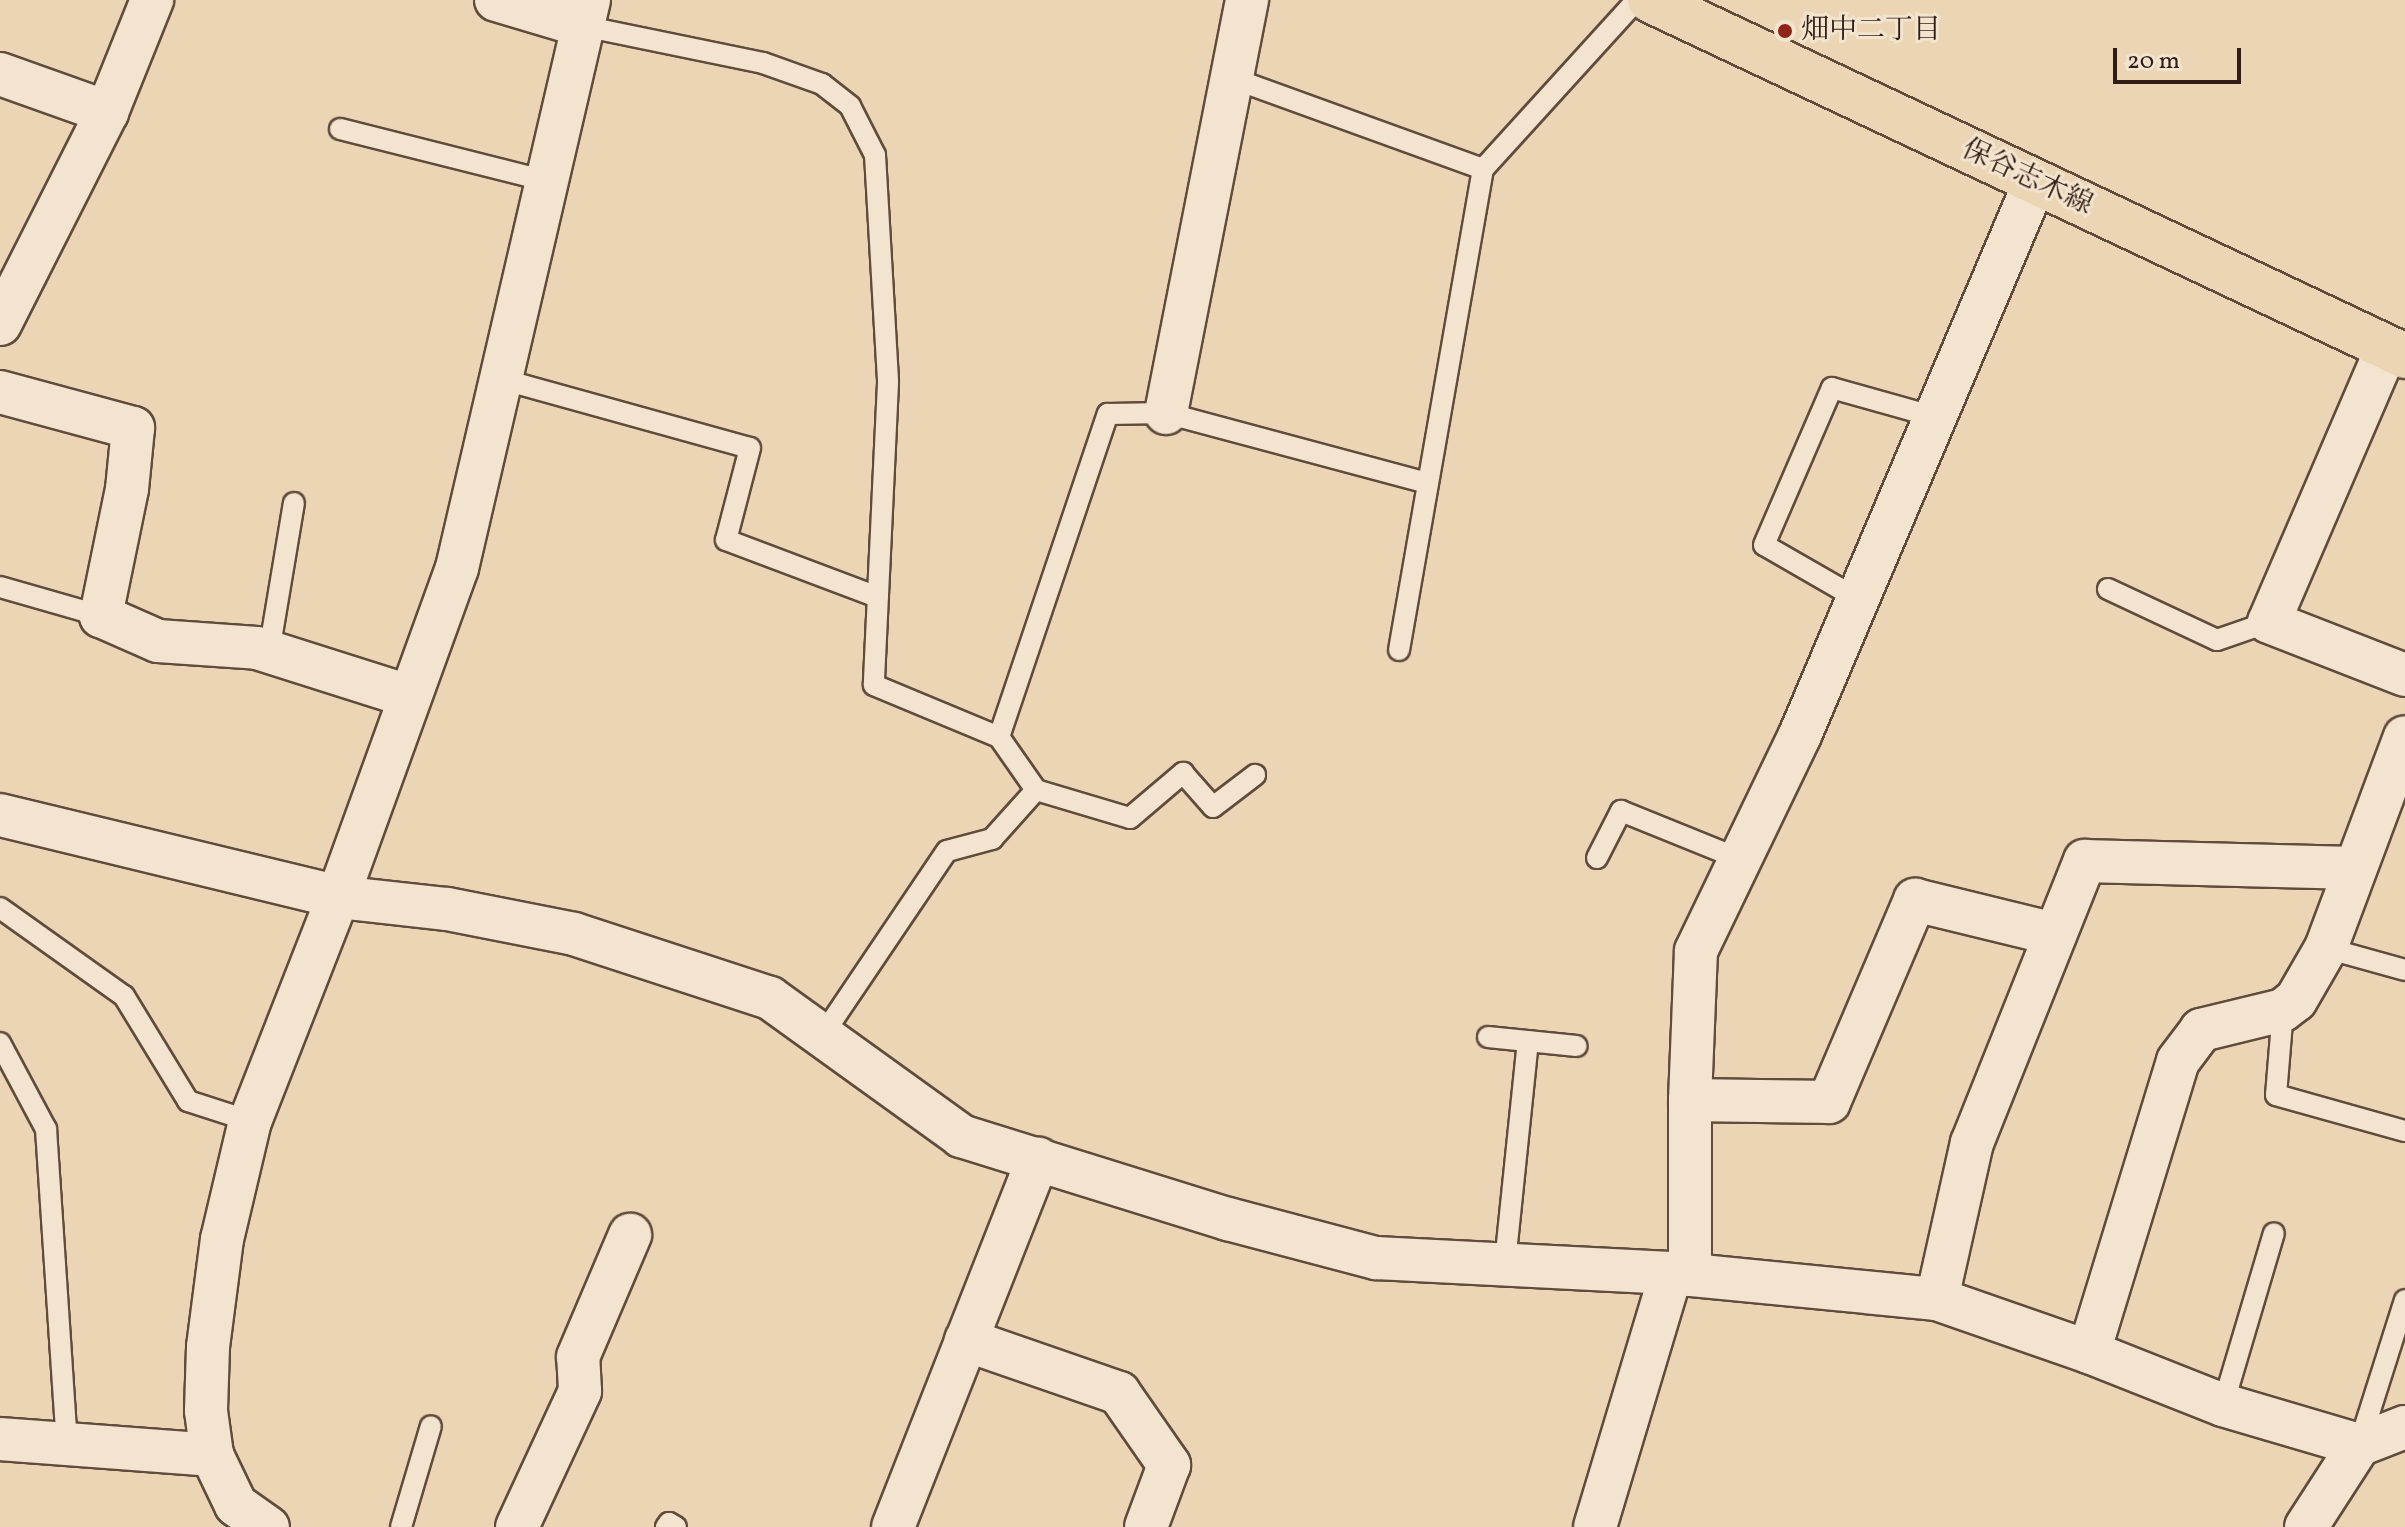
<!DOCTYPE html>
<html>
<head>
<meta charset="utf-8">
<style>
	body { margin:0 }
	#map { position:relative; width:2405px; height:1527px; overflow:hidden; background:#ebd5b5; font-family:Vollkorn,"Noto Serif JP",serif }
	div>[style] { position:absolute }
	[style*='--x'] { left:calc(var(--x)*1px); top:calc(var(--y)*1px); width:calc(var(--w)*1px); rotate:calc(var(--a)*1deg) }
	.roads { filter:drop-shadow(2px 0 #604b3c) drop-shadow(-2px 0 #604b3c) drop-shadow(0 2px #604b3c) drop-shadow(0 -2px #604b3c) }
	.lane>* { height:20px; margin:-10px; padding:0 10px; transform-origin:10px; border-radius:10px; background:#f2e4cf }
	.street>* { height:42px; margin:-21px; padding:0 21px; transform-origin:21px; border-radius:21px; background:#f2e4cf }
	.primary>* { height:44px; margin:-22px; padding:0 22px; transform-origin:22px; border-radius:22px; background:#ebd5b5 }
	.dots>* { width:22px; height:22px; translate:-50% -50%; box-sizing:border-box; border:4px solid #f2e4cf; border-radius:50% }
	span { translate:-50% -50%; white-space:nowrap; text-align:center; line-height:1.15; -webkit-text-stroke:6px #f2e4cf; paint-order:stroke }
	.poi-label { font-size:28px; color:#321d14 }
	.left { translate:0 -50%; text-align:left }
	.street-label { font-size:28px; color:#321d14 }
	.scale { position:absolute; left:2113px; top:48px; width:128px; height:36px; box-sizing:border-box; border:4px solid #321d14; border-top:0; padding-left:10px; font-size:24px; line-height:28px; white-space:nowrap; color:#321d14; -webkit-text-stroke:6px #f2e4cf; paint-order:stroke }
</style>
</head>
<body>
<div id="map">
	<div class="roads">
		<div class="lane">
			<i style="--x:583;--y:26;--w:184;--a:11.6"></i>
			<i style="--x:763;--y:63;--w:63;--a:19.6"></i>
			<i style="--x:822;--y:84;--w:36;--a:38"></i>
			<i style="--x:850;--y:106;--w:55;--a:63"></i>
			<i style="--x:875;--y:155;--w:228;--a:86.7"></i>
			<i style="--x:888;--y:383;--w:302;--a:92.7"></i>
			<i style="--x:874;--y:685;--w:135;--a:22.6"></i>
			<i style="--x:1229;--y:77;--w:270;--a:19.9"></i>
			<i style="--x:340;--y:129;--w:213;--a:14.1"></i>
			<i style="--x:501;--y:379;--w:258;--a:15.5"></i>
			<i style="--x:750;--y:448;--w:95;--a:104.6"></i>
			<i style="--x:726;--y:540;--w:162;--a:20.6"></i>
			<i style="--x:0;--y:587;--w:105;--a:16"></i>
			<i style="--x:2108;--y:589;--w:120;--a:25.1"></i>
			<i style="--x:2217;--y:640;--w:55;--a:-19.1"></i>
			<i style="--x:1858;--y:599;--w:108;--a:-150.1"></i>
			<i style="--x:1764;--y:545;--w:171;--a:-66.6"></i>
			<i style="--x:1832;--y:388;--w:107;--a:15.7"></i>
			<i style="--x:1399;--y:650;--w:488;--a:-80.1"></i>
			<i style="--x:1483;--y:169;--w:229;--a:-47.7"></i>
			<i style="--x:269;--y:652;--w:151;--a:-80.5"></i>
			<i style="--x:1036;--y:790;--w:98;--a:16.6"></i>
			<i style="--x:1130;--y:818;--w:70;--a:-40.3"></i>
			<i style="--x:1183;--y:773;--w:45;--a:48.6"></i>
			<i style="--x:1213;--y:807;--w:53;--a:-37.3"></i>
			<i style="--x:1597;--y:858;--w:53;--a:-62.9"></i>
			<i style="--x:1621;--y:811;--w:128;--a:22"></i>
			<i style="--x:0;--y:908;--w:152;--a:35.4"></i>
			<i style="--x:124;--y:996;--w:123;--a:58.6"></i>
			<i style="--x:188;--y:1101;--w:65;--a:17.9"></i>
			<i style="--x:2326;--y:948;--w:82;--a:15.6"></i>
			<i style="--x:2283;--y:1010;--w:85;--a:94.7"></i>
			<i style="--x:2276;--y:1095;--w:134;--a:15.6"></i>
			<i style="--x:822;--y:1036;--w:223;--a:-56"></i>
			<i style="--x:947;--y:851;--w:47;--a:-14.9"></i>
			<i style="--x:992;--y:839;--w:66;--a:-48.1"></i>
			<i style="--x:1036;--y:790;--w:65;--a:-124.9"></i>
			<i style="--x:999;--y:737;--w:341;--a:-71.4"></i>
			<i style="--x:1108;--y:414;--w:58;--a:-1"></i>
			<i style="--x:1166;--y:413;--w:271;--a:15"></i>
			<i style="--x:1488;--y:1037;--w:89;--a:5.8"></i>
			<i style="--x:0;--y:1043;--w:98;--a:61.9"></i>
			<i style="--x:46;--y:1129;--w:318;--a:86.2"></i>
			<i style="--x:1505;--y:1263;--w:223;--a:-84.1"></i>
			<i style="--x:2223;--y:1405;--w:179;--a:-73.5"></i>
			<i style="--x:2359;--y:1445;--w:152;--a:-72.4"></i>
			<i style="--x:401;--y:1527;--w:105;--a:-73.5"></i>
			<i style="--x:666;--y:1527;--w:5;--a:-53"></i>
			<i style="--x:669;--y:1523;--w:8;--a:30"></i>
		</div>
		<div class="street">
			<i style="--x:496;--y:0;--w:91;--a:16.6"></i>
			<i style="--x:589;--y:0;--w:583;--a:103.08"></i>
			<i style="--x:457;--y:568;--w:350;--a:109.9"></i>
			<i style="--x:338;--y:897;--w:110;--a:6.3"></i>
			<i style="--x:447;--y:909;--w:129;--a:11.1"></i>
			<i style="--x:574;--y:934;--w:206;--a:18.1"></i>
			<i style="--x:770;--y:998;--w:236;--a:35.8"></i>
			<i style="--x:961;--y:1136;--w:280;--a:17.3"></i>
			<i style="--x:1228;--y:1219;--w:153;--a:14.8"></i>
			<i style="--x:1376;--y:1258;--w:295;--a:2.9"></i>
			<i style="--x:1671;--y:1273;--w:267;--a:5.6"></i>
			<i style="--x:1937;--y:1299;--w:161;--a:19.2"></i>
			<i style="--x:2089;--y:1352;--w:144;--a:21.6"></i>
			<i style="--x:2223;--y:1405;--w:142;--a:16.4"></i>
			<i style="--x:0;--y:74;--w:114;--a:19.6"></i>
			<i style="--x:0;--y:324;--w:237;--a:-63.2"></i>
			<i style="--x:107;--y:112;--w:121;--a:-68.1"></i>
			<i style="--x:2387;--y:348;--w:298;--a:113.3"></i>
			<i style="--x:2269;--y:622;--w:146;--a:21.3"></i>
			<i style="--x:0;--y:392;--w:138;--a:15.1"></i>
			<i style="--x:133;--y:428;--w:61;--a:95.6"></i>
			<i style="--x:127;--y:489;--w:130;--a:101.6"></i>
			<i style="--x:101;--y:616;--w:62;--a:23.7"></i>
			<i style="--x:158;--y:641;--w:99;--a:4"></i>
			<i style="--x:257;--y:648;--w:158;--a:17.6"></i>
			<i style="--x:1166;--y:413;--w:421;--a:-78.9"></i>
			<i style="--x:0;--y:815;--w:348;--a:13.6"></i>
			<i style="--x:338;--y:897;--w:241;--a:111.4"></i>
			<i style="--x:250;--y:1121;--w:121;--a:103.3"></i>
			<i style="--x:222;--y:1239;--w:109;--a:97.4"></i>
			<i style="--x:208;--y:1347;--w:64;--a:91.8"></i>
			<i style="--x:206;--y:1411;--w:44;--a:82.2"></i>
			<i style="--x:212;--y:1455;--w:55;--a:64.4"></i>
			<i style="--x:236;--y:1505;--w:39;--a:35"></i>
			<i style="--x:1690;--y:1100;--w:139;--a:0.8"></i>
			<i style="--x:1829;--y:1102;--w:220;--a:-66.9"></i>
			<i style="--x:1915;--y:900;--w:144;--a:13.7"></i>
			<i style="--x:1690;--y:1275;--w:175;--a:-90"></i>
			<i style="--x:1690;--y:1100;--w:149;--a:-87.7"></i>
			<i style="--x:1696;--y:951;--w:240;--a:-64.3"></i>
			<i style="--x:1800;--y:735;--w:601;--a:-66.98"></i>
			<i style="--x:1937;--y:1299;--w:160;--a:-77.4"></i>
			<i style="--x:1972;--y:1143;--w:304;--a:-68.2"></i>
			<i style="--x:2085;--y:861;--w:268;--a:1.5"></i>
			<i style="--x:966;--y:1340;--w:162;--a:19.1"></i>
			<i style="--x:1119;--y:1393;--w:88;--a:55.2"></i>
			<i style="--x:1169;--y:1465;--w:66;--a:110.4"></i>
			<i style="--x:2089;--y:1352;--w:304;--a:-73"></i>
			<i style="--x:2178;--y:1061;--w:39;--a:-53"></i>
			<i style="--x:2201;--y:1030;--w:84;--a:-13.7"></i>
			<i style="--x:2283;--y:1010;--w:16;--a:-38"></i>
			<i style="--x:2296;--y:1000;--w:60;--a:-60"></i>
			<i style="--x:2326;--y:948;--w:225;--a:-69.5"></i>
			<i style="--x:0;--y:1439;--w:213;--a:4.3"></i>
			<i style="--x:517;--y:1527;--w:150;--a:-65.1"></i>
			<i style="--x:580;--y:1391;--w:34;--a:-93"></i>
			<i style="--x:578;--y:1357;--w:133;--a:-66.9"></i>
			<i style="--x:893;--y:1527;--w:396;--a:-68.5"></i>
			<i style="--x:1595;--y:1527;--w:265;--a:-73.3"></i>
			<i style="--x:2306;--y:1527;--w:98;--a:-57.1"></i>
			<i style="--x:2359;--y:1445;--w:49;--a:-21.4"></i>
		</div>
		<div class="primary">
			<i style="--x:1650;--y:0;--w:835;--a:25.24"></i>
		</div>
	</div>
	<div class="dots">
		<i style="left:1785px;top:31px;background:#8f2418"></i>
	</div>
	<div class="poi-label">
		<span class="left" style="left:1801px;top:31px">畑中二丁目</span>
	</div>
	<div class="street-label">
		<span style="left:2027px;top:178px;rotate:25deg">保谷志木線</span>
	</div>
	<div class="scale">20 m</div>
</div>
</body>
</html>
